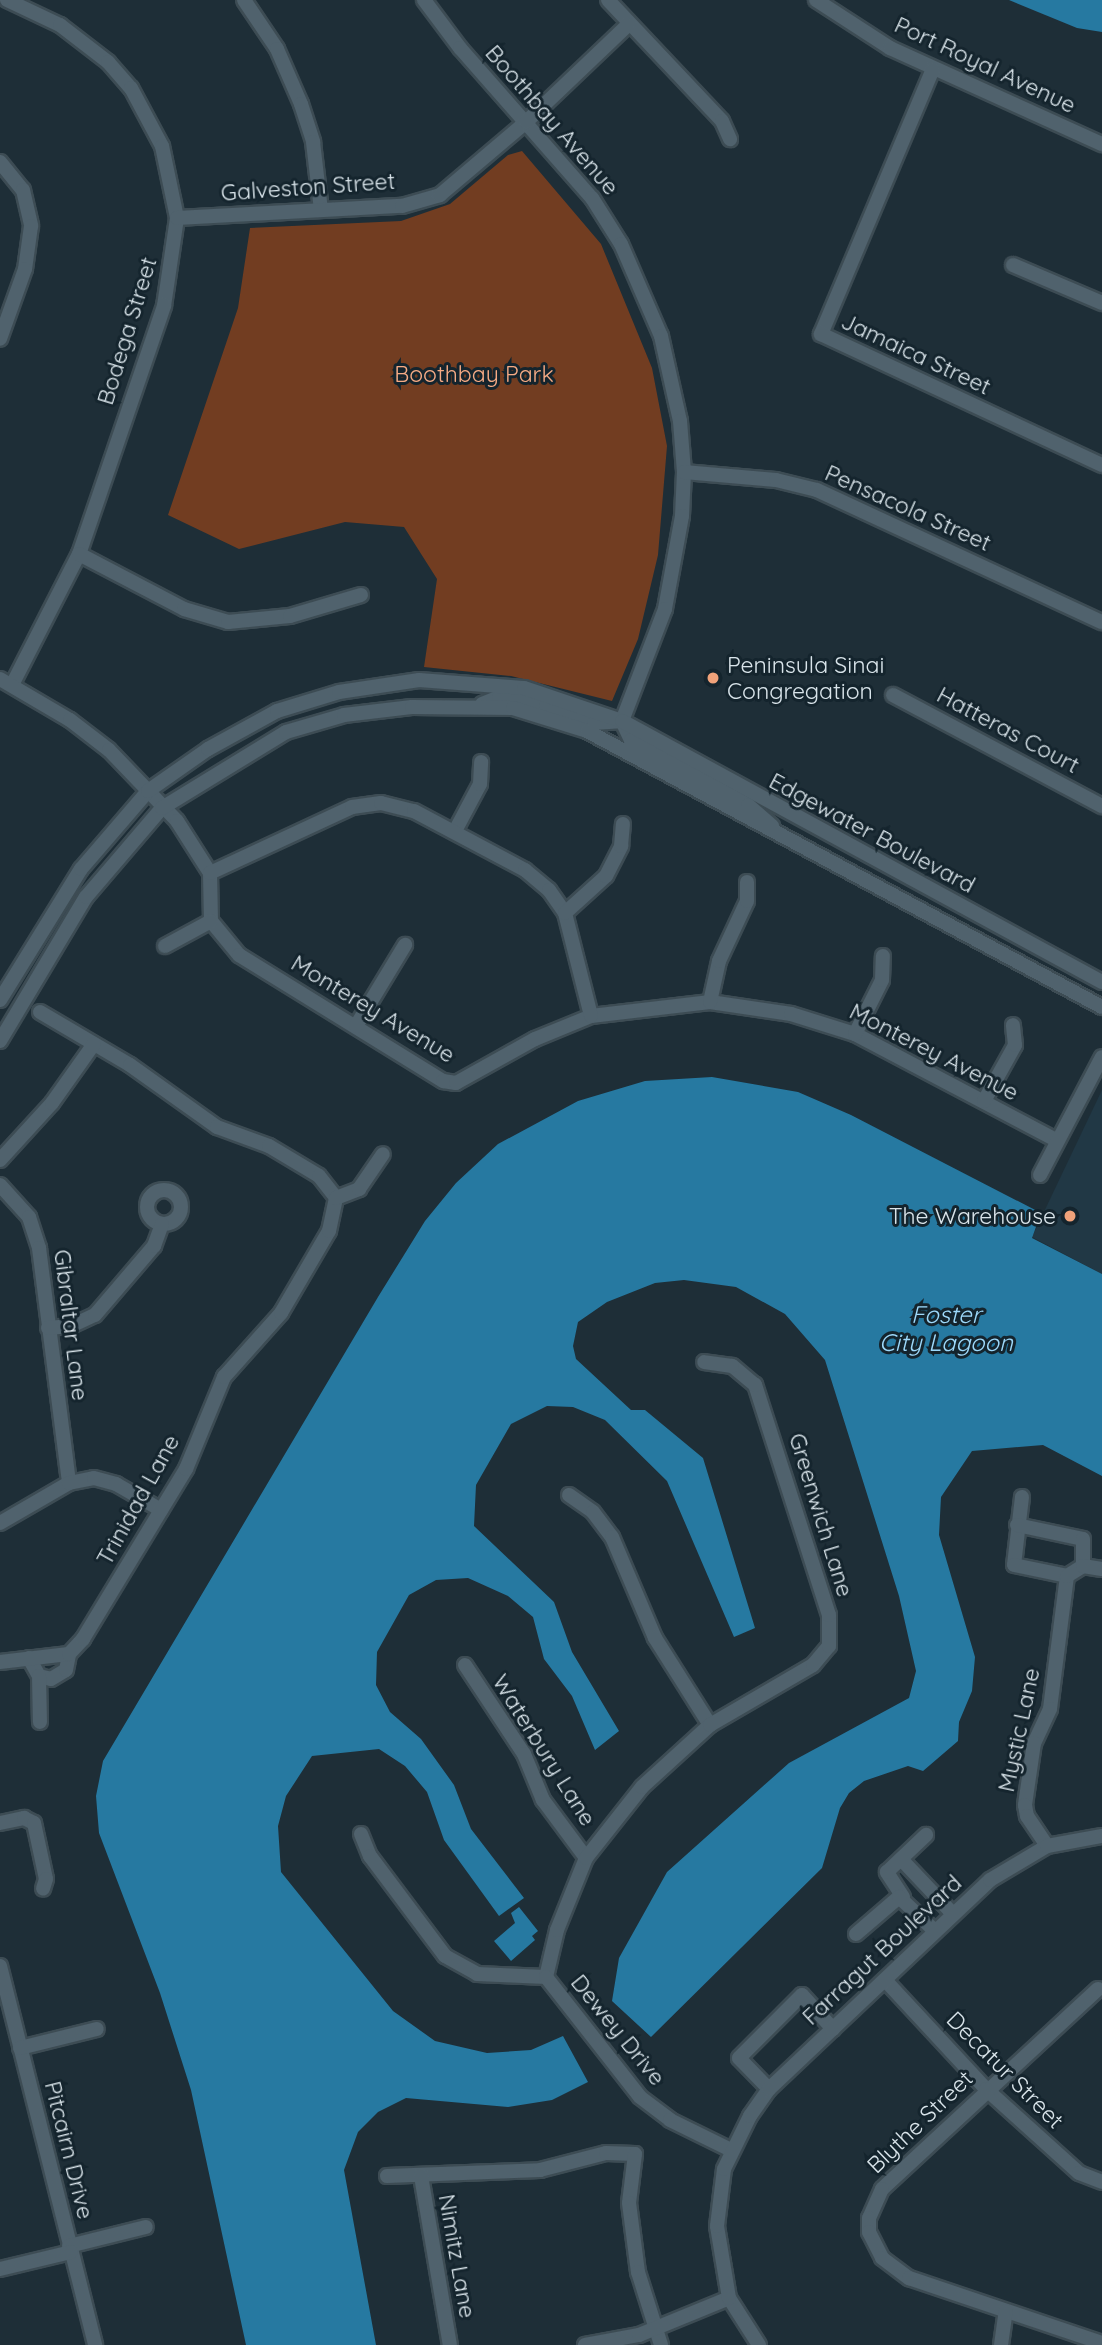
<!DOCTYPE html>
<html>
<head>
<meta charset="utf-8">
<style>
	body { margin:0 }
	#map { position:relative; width:1102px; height:2345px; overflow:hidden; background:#1e2e37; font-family:Quicksand,sans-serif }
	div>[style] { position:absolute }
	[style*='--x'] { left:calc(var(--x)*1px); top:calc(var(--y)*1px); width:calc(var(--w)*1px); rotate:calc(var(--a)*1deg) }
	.built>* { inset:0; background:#213845 }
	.green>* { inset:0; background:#723d21 }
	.water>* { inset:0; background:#2679a1 }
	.roads { filter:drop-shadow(2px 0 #3d4c54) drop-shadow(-2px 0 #3d4c54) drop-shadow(0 2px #3d4c54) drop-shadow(0 -2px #3d4c54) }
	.minor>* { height:14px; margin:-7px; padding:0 7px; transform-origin:7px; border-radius:7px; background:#50626d }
	.minor>.ring { margin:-7px; padding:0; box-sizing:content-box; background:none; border:14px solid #50626d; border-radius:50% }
	.dots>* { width:19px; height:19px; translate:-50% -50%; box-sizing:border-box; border:4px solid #14242d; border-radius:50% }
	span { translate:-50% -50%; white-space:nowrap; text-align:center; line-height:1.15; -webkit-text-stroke:6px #14242d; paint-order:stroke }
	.street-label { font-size:23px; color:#d9e4ea }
	.park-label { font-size:23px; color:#f6ab85 }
	.poi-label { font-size:23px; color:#d9e4ea }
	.left { translate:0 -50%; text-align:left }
	.right { translate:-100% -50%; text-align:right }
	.water-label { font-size:24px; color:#9dd9fb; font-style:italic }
</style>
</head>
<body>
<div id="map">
	<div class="built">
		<i style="clip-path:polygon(1102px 1090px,1102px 1274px,1032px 1237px)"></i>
	</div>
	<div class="green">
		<i style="clip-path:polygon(522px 151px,601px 244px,652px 368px,667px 446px,658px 555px,638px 639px,612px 701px,511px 676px,424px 667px,437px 579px,404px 527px,345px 522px,239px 549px,168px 515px,238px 308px,250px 228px,401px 221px,450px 204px,508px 155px)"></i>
	</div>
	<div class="water">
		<i style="clip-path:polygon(1009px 0,1102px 0,1102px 32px,1077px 28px)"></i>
		<i style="clip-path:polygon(712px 1077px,798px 1092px,851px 1115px,1041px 1213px,1032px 1238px,1102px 1274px,1102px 1476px,1043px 1445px,972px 1451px,941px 1497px,939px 1535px,975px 1657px,972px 1691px,959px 1722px,958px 1741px,923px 1771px,908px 1766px,864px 1781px,849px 1793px,840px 1808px,822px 1868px,651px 2037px,612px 2001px,619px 1958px,667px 1872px,789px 1763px,909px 1698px,916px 1671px,899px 1596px,825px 1360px,785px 1314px,736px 1287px,684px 1280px,655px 1283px,607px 1302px,578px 1322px,573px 1346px,576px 1359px,631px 1410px,645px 1410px,703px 1458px,755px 1628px,734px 1637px,667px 1481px,605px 1420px,573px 1407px,547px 1406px,511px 1424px,476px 1485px,474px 1526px,554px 1602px,572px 1652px,619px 1731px,595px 1750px,572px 1696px,544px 1659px,533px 1617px,508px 1596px,468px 1578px,436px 1580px,409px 1595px,377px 1652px,376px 1685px,390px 1712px,421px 1739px,454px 1785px,471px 1829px,524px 1898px,499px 1916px,444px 1840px,427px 1792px,405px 1766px,379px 1749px,312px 1756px,286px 1796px,278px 1826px,281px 1872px,393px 2011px,435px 2041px,487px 2053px,531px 2050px,563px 2036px,588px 2082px,552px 2100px,508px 2107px,406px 2098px,378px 2112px,358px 2132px,344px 2170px,376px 2345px,246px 2345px,191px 2090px,160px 1993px,99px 1833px,96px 1796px,103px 1761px,378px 1297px,425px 1221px,456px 1183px,498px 1144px,578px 1101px,645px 1081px)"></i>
		<i style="clip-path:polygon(519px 1907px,538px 1931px,532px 1936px,535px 1940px,511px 1961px,494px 1941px,515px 1923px,511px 1913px)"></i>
	</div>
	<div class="roads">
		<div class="minor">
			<i style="--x:7;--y:0;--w:59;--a:25.3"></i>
			<i style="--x:60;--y:25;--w:61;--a:37.6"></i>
			<i style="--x:108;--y:62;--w:35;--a:49"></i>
			<i style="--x:131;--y:88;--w:66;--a:61.9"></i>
			<i style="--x:162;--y:146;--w:74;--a:78.2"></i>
			<i style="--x:177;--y:218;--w:89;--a:98.4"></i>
			<i style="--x:164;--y:306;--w:262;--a:108.9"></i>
			<i style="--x:79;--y:554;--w:147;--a:117.1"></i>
			<i style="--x:244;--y:0;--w:59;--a:56"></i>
			<i style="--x:277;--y:49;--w:60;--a:66.4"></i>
			<i style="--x:301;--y:104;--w:40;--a:72"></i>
			<i style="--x:313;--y:142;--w:68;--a:83.3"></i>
			<i style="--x:424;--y:0;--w:60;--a:53.1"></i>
			<i style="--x:460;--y:48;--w:200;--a:48.7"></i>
			<i style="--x:592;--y:198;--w:54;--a:57.8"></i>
			<i style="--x:621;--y:244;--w:100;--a:66.5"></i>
			<i style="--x:661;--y:336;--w:87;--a:77.4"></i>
			<i style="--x:680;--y:421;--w:51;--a:85.5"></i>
			<i style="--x:684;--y:472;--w:44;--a:92.6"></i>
			<i style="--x:682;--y:516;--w:95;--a:100.4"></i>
			<i style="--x:665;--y:609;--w:120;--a:111"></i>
			<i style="--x:608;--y:0;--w:166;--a:46.7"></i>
			<i style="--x:722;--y:121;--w:20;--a:66"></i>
			<i style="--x:816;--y:0;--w:88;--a:33"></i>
			<i style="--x:890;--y:48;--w:233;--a:24.4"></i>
			<i style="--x:933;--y:69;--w:288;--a:112.9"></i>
			<i style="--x:821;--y:334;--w:310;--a:25"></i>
			<i style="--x:0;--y:162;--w:36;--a:51"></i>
			<i style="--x:23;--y:190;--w:37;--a:77"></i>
			<i style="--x:31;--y:226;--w:43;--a:97.9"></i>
			<i style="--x:25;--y:269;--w:74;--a:109.7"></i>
			<i style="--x:177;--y:218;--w:225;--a:-3.1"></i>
			<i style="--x:402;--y:206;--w:40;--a:-16"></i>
			<i style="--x:440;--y:195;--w:113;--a:-40.3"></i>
			<i style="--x:526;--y:122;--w:141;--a:-43.6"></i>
			<i style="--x:1013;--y:265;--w:97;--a:23.1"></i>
			<i style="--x:684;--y:472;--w:92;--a:5"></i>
			<i style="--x:776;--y:480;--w:42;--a:13.7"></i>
			<i style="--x:817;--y:490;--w:314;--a:24.9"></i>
			<i style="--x:79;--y:554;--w:119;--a:27.6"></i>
			<i style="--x:184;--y:609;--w:46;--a:16.5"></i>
			<i style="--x:228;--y:622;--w:62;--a:-5.5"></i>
			<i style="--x:290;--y:616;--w:74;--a:-16.5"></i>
			<i style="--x:0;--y:679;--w:81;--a:30.4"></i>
			<i style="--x:70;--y:720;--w:49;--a:37.6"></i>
			<i style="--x:109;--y:750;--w:98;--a:46.2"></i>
			<i style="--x:177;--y:821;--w:62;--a:57.6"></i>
			<i style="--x:210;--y:873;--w:48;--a:88.8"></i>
			<i style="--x:211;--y:921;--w:44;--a:50.5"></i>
			<i style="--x:239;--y:955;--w:240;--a:31.7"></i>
			<i style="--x:443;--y:1081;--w:13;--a:9"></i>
			<i style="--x:456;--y:1083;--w:90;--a:-29.1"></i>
			<i style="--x:535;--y:1039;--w:61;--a:-22.3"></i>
			<i style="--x:591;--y:1016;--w:120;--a:-6.7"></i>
			<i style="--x:710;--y:1002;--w:82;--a:8.4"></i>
			<i style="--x:791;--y:1014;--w:67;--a:17.4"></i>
			<i style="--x:855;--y:1034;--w:227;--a:27.8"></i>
			<i style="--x:893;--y:695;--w:237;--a:28"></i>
			<i style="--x:482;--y:704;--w:18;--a:-22"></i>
			<i style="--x:499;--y:697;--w:48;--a:9.7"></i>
			<i style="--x:546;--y:705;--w:51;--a:20.6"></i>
			<i style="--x:594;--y:723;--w:26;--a:-4"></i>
			<i style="--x:622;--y:721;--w:21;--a:65"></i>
			<i style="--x:631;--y:740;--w:134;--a:29.1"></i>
			<i style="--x:748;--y:805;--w:32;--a:41"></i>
			<i style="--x:455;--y:831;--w:53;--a:-62"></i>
			<i style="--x:480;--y:784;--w:22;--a:-87"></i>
			<i style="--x:210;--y:873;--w:157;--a:-24.9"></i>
			<i style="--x:352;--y:807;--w:29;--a:-8"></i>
			<i style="--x:381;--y:803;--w:34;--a:14"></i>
			<i style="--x:414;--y:811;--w:126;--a:28"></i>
			<i style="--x:525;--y:870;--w:31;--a:40"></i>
			<i style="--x:549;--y:890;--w:28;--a:55"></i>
			<i style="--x:565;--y:913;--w:106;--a:75.8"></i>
			<i style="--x:565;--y:913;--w:55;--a:-42.1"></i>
			<i style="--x:606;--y:876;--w:34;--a:-63"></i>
			<i style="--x:621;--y:846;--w:22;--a:-85"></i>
			<i style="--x:165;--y:946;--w:52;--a:-28.5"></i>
			<i style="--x:0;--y:1000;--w:154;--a:-58.3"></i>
			<i style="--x:81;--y:869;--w:103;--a:-49.3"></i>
			<i style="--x:148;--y:791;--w:73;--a:-35"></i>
			<i style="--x:208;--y:749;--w:79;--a:-28.8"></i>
			<i style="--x:277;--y:711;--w:65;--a:-17"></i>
			<i style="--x:339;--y:692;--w:81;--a:-8.5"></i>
			<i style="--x:419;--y:680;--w:105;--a:4.4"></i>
			<i style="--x:524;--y:688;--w:103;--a:18.6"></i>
			<i style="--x:622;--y:721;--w:546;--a:28.54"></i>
			<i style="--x:710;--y:1002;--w:42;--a:-77.6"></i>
			<i style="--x:719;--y:961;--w:66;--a:-65"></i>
			<i style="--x:747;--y:901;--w:19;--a:-90"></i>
			<i style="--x:40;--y:1012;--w:104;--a:30.5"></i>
			<i style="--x:130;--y:1065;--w:107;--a:35.5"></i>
			<i style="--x:217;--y:1127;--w:55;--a:20.1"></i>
			<i style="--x:269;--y:1146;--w:58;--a:31"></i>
			<i style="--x:319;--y:1176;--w:28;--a:52"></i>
			<i style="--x:356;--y:1026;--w:95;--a:-58.8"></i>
			<i style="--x:855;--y:1034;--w:60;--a:-63.4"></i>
			<i style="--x:882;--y:980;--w:24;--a:-88"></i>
			<i style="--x:0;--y:1041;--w:168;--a:-59.2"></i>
			<i style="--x:86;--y:897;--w:117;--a:-49.5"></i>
			<i style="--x:162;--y:808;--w:145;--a:-31.5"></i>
			<i style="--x:286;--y:732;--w:60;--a:-16.3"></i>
			<i style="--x:344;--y:715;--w:68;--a:-6.7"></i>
			<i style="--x:412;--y:707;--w:101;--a:0.6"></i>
			<i style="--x:513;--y:708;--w:77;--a:17.3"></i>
			<i style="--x:587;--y:731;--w:584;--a:28.19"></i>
			<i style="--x:984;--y:1101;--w:64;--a:-61"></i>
			<i style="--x:1015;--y:1045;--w:20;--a:-96"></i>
			<i style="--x:0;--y:1160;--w:77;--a:-47.6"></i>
			<i style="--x:52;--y:1103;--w:72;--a:-54.6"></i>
			<i style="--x:1040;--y:1175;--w:133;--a:-62.3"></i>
			<i style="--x:0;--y:1185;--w:43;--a:47.8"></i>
			<i style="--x:29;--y:1217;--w:33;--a:72"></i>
			<i style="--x:39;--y:1248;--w:237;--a:82.7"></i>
			<i class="ring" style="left:147px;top:1190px;width:20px;height:20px"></i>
			<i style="--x:48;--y:1328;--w:23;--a:-5"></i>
			<i style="--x:71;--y:1326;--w:26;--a:-25"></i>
			<i style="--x:95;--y:1315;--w:91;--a:-49.5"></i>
			<i style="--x:154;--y:1246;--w:23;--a:-70"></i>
			<i style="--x:569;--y:1495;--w:29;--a:35"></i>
			<i style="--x:593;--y:1512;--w:31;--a:53"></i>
			<i style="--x:612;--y:1537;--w:110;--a:66.9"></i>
			<i style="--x:655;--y:1638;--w:103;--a:57.7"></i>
			<i style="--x:1022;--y:1497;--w:68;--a:96.7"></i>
			<i style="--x:1014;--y:1565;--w:54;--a:11.7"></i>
			<i style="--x:1067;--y:1576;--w:134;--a:97.3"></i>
			<i style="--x:1050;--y:1709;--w:38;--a:115"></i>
			<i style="--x:1034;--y:1743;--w:63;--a:98.3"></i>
			<i style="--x:1025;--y:1805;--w:11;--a:80"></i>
			<i style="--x:1027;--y:1816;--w:36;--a:56"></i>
			<i style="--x:0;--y:1523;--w:80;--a:-30.1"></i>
			<i style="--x:69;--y:1483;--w:25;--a:-11"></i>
			<i style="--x:94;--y:1478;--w:23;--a:15"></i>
			<i style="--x:116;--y:1484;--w:52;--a:30"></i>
			<i style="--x:1017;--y:1525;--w:67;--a:12"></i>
			<i style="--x:1083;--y:1539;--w:27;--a:90"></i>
			<i style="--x:1083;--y:1566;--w:19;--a:148"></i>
			<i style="--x:1083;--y:1566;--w:19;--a:9"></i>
			<i style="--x:29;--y:1658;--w:21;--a:61"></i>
			<i style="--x:39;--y:1676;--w:12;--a:14"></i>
			<i style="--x:51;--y:1679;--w:17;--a:-31"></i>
			<i style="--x:66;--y:1670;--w:16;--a:-79"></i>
			<i style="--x:0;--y:1662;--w:69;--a:-6.6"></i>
			<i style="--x:69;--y:1654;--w:21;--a:-47"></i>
			<i style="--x:83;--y:1639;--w:199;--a:-58.8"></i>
			<i style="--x:186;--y:1469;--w:100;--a:-67.6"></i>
			<i style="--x:224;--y:1377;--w:86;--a:-48.3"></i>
			<i style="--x:281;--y:1313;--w:95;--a:-59.7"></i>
			<i style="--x:329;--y:1231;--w:34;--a:-78"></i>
			<i style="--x:336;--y:1198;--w:25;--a:-21"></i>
			<i style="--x:359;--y:1189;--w:42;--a:-55.6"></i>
			<i style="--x:465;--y:1665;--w:107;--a:56.5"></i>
			<i style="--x:524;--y:1754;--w:50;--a:67.6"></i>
			<i style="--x:543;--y:1800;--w:72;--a:53.4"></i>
			<i style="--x:39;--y:1676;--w:46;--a:88.8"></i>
			<i style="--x:0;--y:1823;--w:25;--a:-12"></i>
			<i style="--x:24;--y:1818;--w:11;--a:27"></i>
			<i style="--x:34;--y:1823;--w:57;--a:77.9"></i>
			<i style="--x:46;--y:1879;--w:10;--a:107"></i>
			<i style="--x:361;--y:1834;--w:24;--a:68"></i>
			<i style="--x:370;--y:1856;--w:125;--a:53.1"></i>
			<i style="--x:445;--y:1956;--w:37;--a:29"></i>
			<i style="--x:477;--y:1974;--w:69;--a:2.5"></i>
			<i style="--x:901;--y:1859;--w:76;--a:46.6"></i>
			<i style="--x:903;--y:1897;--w:30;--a:-123"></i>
			<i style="--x:887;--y:1872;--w:54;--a:-43.5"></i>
			<i style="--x:856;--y:1934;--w:57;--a:-40.7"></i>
			<i style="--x:899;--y:1897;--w:50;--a:43.4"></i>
			<i style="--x:0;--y:1966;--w:391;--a:75.9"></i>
			<i style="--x:546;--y:1977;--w:48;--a:-76.8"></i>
			<i style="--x:557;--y:1930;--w:78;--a:-68.1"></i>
			<i style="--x:586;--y:1858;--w:90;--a:-51.7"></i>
			<i style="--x:642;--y:1787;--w:92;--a:-42.4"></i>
			<i style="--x:710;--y:1725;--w:119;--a:-30.2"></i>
			<i style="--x:813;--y:1665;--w:25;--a:-50"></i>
			<i style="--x:829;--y:1646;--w:31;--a:-90"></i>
			<i style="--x:829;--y:1615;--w:242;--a:-107.8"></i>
			<i style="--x:755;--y:1385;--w:30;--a:-140"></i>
			<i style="--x:732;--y:1366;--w:28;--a:-172"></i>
			<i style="--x:546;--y:1977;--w:152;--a:51.9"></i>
			<i style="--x:640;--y:2097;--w:38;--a:37"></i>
			<i style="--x:670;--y:2120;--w:68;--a:26.2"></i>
			<i style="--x:885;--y:1980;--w:149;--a:47.2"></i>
			<i style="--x:986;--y:2089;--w:125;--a:42.1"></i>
			<i style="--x:1079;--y:2173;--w:25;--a:21"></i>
			<i style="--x:1098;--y:1989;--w:294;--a:137.2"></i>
			<i style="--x:882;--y:2189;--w:32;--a:114"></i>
			<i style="--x:869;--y:2218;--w:14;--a:90"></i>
			<i style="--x:869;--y:2232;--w:29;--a:63"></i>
			<i style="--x:882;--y:2258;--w:34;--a:37"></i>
			<i style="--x:909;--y:2278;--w:204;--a:18.6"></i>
			<i style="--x:20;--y:2048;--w:79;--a:-13.9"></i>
			<i style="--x:769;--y:2089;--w:43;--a:-134.1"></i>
			<i style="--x:739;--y:2058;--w:89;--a:-45"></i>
			<i style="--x:802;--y:1995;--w:46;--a:47.6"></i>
			<i style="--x:387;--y:2176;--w:153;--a:-2.2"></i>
			<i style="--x:540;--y:2170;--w:68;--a:-14.4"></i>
			<i style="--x:606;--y:2153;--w:29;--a:2"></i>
			<i style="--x:635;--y:2154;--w:49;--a:97"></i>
			<i style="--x:629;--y:2203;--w:70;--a:82.6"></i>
			<i style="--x:638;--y:2272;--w:77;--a:72.5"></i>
			<i style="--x:421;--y:2176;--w:171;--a:80.3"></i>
			<i style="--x:69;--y:2246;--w:79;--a:-13.9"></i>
			<i style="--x:0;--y:2269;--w:73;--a:-13.5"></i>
			<i style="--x:585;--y:2345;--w:55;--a:-10.5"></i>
			<i style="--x:639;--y:2335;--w:97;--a:-22.3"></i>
			<i style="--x:759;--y:2345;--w:56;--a:-122.6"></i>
			<i style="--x:729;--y:2298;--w:73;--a:-99.5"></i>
			<i style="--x:717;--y:2226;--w:57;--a:-83"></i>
			<i style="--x:724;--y:2169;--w:59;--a:-63.9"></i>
			<i style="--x:750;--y:2116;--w:33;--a:-55"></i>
			<i style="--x:769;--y:2089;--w:304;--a:-43.4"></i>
			<i style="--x:990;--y:1880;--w:66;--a:-30.8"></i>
			<i style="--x:1047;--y:1846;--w:56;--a:-10.3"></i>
			<i style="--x:1001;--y:2345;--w:34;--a:-82"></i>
		</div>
	</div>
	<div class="dots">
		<i style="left:713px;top:678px;background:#f0a27a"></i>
		<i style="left:1070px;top:1216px;background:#f0a27a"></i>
	</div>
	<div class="street-label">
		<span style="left:985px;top:65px;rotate:25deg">Port Royal Avenue</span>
		<span style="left:552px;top:120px;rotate:49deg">Boothbay Avenue</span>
		<span style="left:308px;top:187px;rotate:-4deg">Galveston Street</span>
		<span style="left:127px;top:331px;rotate:-73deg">Bodega Street</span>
		<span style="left:916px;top:354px;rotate:25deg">Jamaica Street</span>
		<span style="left:908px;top:508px;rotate:24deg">Pensacola Street</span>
		<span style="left:1008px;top:730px;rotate:28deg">Hatteras Court</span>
		<span style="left:872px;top:833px;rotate:28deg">Edgewater Boulevard</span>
		<span style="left:373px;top:1009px;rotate:31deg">Monterey Avenue</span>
		<span style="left:934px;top:1052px;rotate:27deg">Monterey Avenue</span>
		<span style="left:71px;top:1325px;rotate:83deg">Gibraltar Lane</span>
		<span style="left:138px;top:1500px;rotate:-61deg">Trinidad Lane</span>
		<span style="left:821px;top:1515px;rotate:73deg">Greenwich Lane</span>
		<span style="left:1019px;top:1730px;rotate:-78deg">Mystic Lane</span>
		<span style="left:544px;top:1750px;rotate:58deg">Waterbury Lane</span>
		<span style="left:882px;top:1950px;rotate:-43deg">Farragut Boulevard</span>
		<span style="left:618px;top:2030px;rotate:51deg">Dewey Drive</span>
		<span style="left:1005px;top:2070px;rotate:45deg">Decatur Street</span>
		<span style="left:920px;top:2122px;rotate:-44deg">Blythe Street</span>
		<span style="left:69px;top:2150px;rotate:76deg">Pitcairn Drive</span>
		<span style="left:457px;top:2256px;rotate:80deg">Nimitz Lane</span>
	</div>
	<div class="park-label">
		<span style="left:474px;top:374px">Boothbay Park</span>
	</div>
	<div class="poi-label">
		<span class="left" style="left:727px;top:678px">Peninsula Sinai<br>Congregation</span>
		<span class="right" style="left:1056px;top:1216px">The Warehouse</span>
	</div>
	<div class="water-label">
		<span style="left:946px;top:1329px">Foster<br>City Lagoon</span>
	</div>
</div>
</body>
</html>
